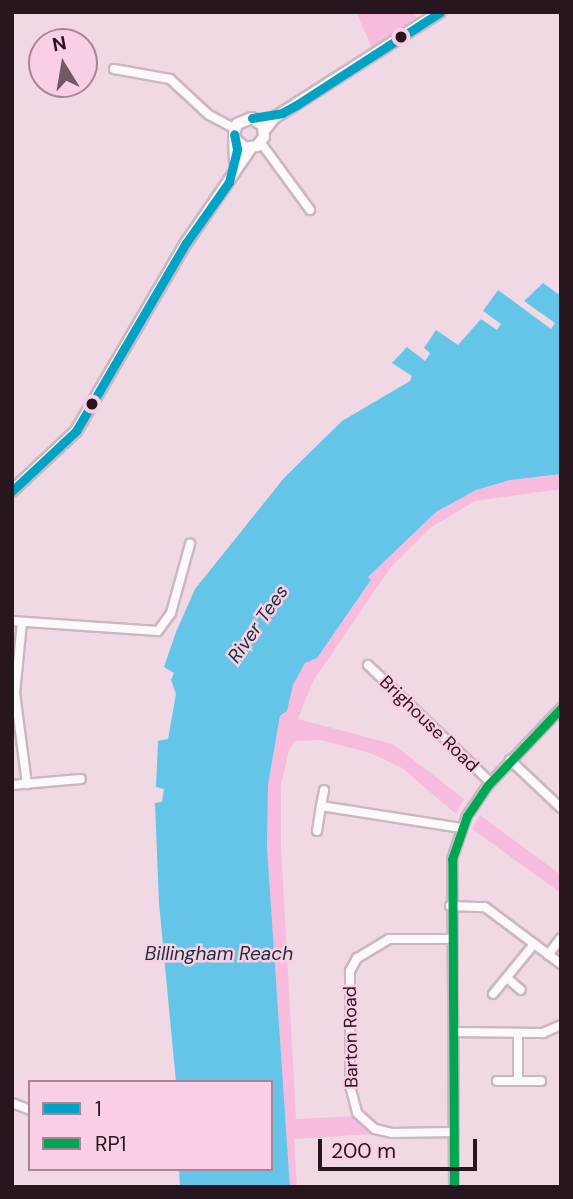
<!DOCTYPE html>
<html>
<head>
<meta charset="utf-8">
<style>
	body { margin:0 }
	#map { position:relative; width:573px; height:1199px; overflow:hidden; background:#f0d9e5; font-family:"DM Sans",sans-serif }
	div>[style] { position:absolute }
	[style*='--x'] { left:calc(var(--x)*1px); top:calc(var(--y)*1px); width:calc(var(--w)*1px); rotate:calc(var(--a)*1deg) }
	.green>* { inset:0; background:#f7bcdd }
	.water>* { inset:0; background:#64c5e8 }
	.roads { filter:drop-shadow(2px 0 #cab7c1) drop-shadow(-2px 0 #cab7c1) drop-shadow(0 2px #cab7c1) drop-shadow(0 -2px #cab7c1) }
	.minor>* { height:8px; margin:-4px; padding:0 4px; transform-origin:4px; border-radius:4px; background:#fdf9fb }
	.major>* { height:10px; margin:-5px; padding:0 5px; transform-origin:5px; border-radius:5px; background:#fdf9fb }
	.bus-1>* { height:9px; margin:-4.5px; padding:0 4.5px; transform-origin:4.5px; border-radius:4.5px; background:#02a2c5 }
	.bus-2>* { height:9px; margin:-4.5px; padding:0 4.5px; transform-origin:4.5px; border-radius:4.5px; background:#00a651 }
	.dots>* { width:19px; height:19px; translate:-50% -50%; box-sizing:border-box; border:4px solid #facfe6; border-radius:50% }
	span { translate:-50% -50%; white-space:nowrap; text-align:center; line-height:1.15; -webkit-text-stroke:5px #facfe6; paint-order:stroke }
	.street-label { font-size:18px; color:#271520 }
	.water-label { font-size:19px; color:#15313c; font-style:italic }
	.frame { position:absolute; inset:0; border:14px solid #271520; pointer-events:none }
	.legend { position:absolute; left:28px; top:1080px; width:245px; height:91px; box-sizing:border-box; background:#facfe6; border:2px solid #a68597; margin:0; padding:9px 12px; list-style:none; font-size:21px; color:#271520 }
	.legend li { display:flex; align-items:center; gap:14px; height:35px }
	.legend b { width:35px; border:2px solid #a68597 }
	.north { position:absolute; left:28px; top:28px; width:70px; height:70px; box-sizing:border-box; background:#facfe6; border:2px solid #a68597; border-radius:50%; rotate:349deg; font-size:19px; font-weight:700; line-height:28px; text-align:center; color:#271520 }
	.north::after { content:''; display:block; margin:auto; width:24px; height:32px; background:#6d5a65; clip-path:polygon(50% 0,100% 100%,50% 72%,0 100%) }
	.scale { position:absolute; left:318px; top:1139px; width:159px; height:32px; box-sizing:border-box; border:4px solid #271520; border-top:0; padding-left:9px; font-size:21px; line-height:24px; white-space:nowrap; color:#271520; -webkit-text-stroke:5px #facfe6; paint-order:stroke }
</style>
</head>
<body>
<div id="map">
	<div class="green">
		<i style="clip-path:polygon(356px 12px,414px 12px,417px 19px,372px 48px)"></i>
		<i style="clip-path:polygon(561px 474px,561px 489px,475px 501px,430px 528px,391px 567px,313px 681px,298px 719px,393px 744px,464px 799px,456px 814px,402px 768px,370px 753px,320px 740px,295px 741px,289px 750px,281px 785px,281px 847px,296px 1119px,356px 1116px,373px 1134px,294px 1139px,297px 1187px,290px 1187px,267px 847px,268px 785px,280px 716px,287px 711px,292px 685px,305px 663px,330px 639px,371px 581px,368px 577px,436px 512px,476px 490px,510px 480px)"></i>
		<i style="clip-path:polygon(480px 815px,561px 875px,561px 893px,472px 829px)"></i>
	</div>
	<div class="water">
		<i style="clip-path:polygon(543px 283px,561px 296px,561px 474px,510px 480px,476px 490px,436px 512px,368px 577px,371px 580px,317px 658px,305px 663px,293px 685px,287px 711px,280px 716px,268px 785px,267px 847px,290px 1187px,180px 1187px,179px 1169px,271px 1169px,271px 1082px,176px 1082px,159px 903px,155px 803px,162px 802px,164px 789px,156px 787px,158px 741px,168px 739px,176px 694px,171px 680px,174px 673px,164px 667px,176px 632px,195px 589px,284px 478px,342px 421px,410px 381px,412px 376px,392px 363px,407px 347px,425px 361px,430px 353px,424px 348px,436px 330px,458px 345px,481px 319px,497px 330px,501px 324px,483px 311px,498px 290px,551px 329px,555px 323px,524px 301px)"></i>
	</div>
	<div class="roads">
		<div class="minor">
			<i style="--x:114;--y:69;--w:57;--a:10.1"></i>
			<i style="--x:170;--y:79;--w:53;--a:42.7"></i>
			<i style="--x:209;--y:115;--w:30;--a:28"></i>
			<i style="--x:261;--y:143;--w:83;--a:53.8"></i>
			<i style="--x:12;--y:621;--w:146;--a:3.9"></i>
			<i style="--x:158;--y:631;--w:22;--a:-54"></i>
			<i style="--x:171;--y:613;--w:72;--a:-74.6"></i>
			<i style="--x:22;--y:622;--w:71;--a:95.6"></i>
			<i style="--x:15;--y:693;--w:92;--a:82.5"></i>
			<i style="--x:368;--y:665;--w:169;--a:43.8"></i>
			<i style="--x:510;--y:760;--w:70;--a:43.3"></i>
			<i style="--x:12;--y:785;--w:69;--a:-5"></i>
			<i style="--x:321;--y:806;--w:16;--a:-79"></i>
			<i style="--x:317;--y:831;--w:25;--a:-81"></i>
			<i style="--x:321;--y:806;--w:142;--a:8.9"></i>
			<i style="--x:450;--y:906;--w:35;--a:2"></i>
			<i style="--x:485;--y:907;--w:95;--a:36.9"></i>
			<i style="--x:451;--y:939;--w:62;--a:180"></i>
			<i style="--x:389;--y:939;--w:37;--a:149"></i>
			<i style="--x:357;--y:958;--w:15;--a:118"></i>
			<i style="--x:350;--y:971;--w:115;--a:90"></i>
			<i style="--x:350;--y:1086;--w:28;--a:75"></i>
			<i style="--x:357;--y:1113;--w:24;--a:42"></i>
			<i style="--x:375;--y:1129;--w:17;--a:13"></i>
			<i style="--x:392;--y:1133;--w:62;--a:-0.9"></i>
			<i style="--x:548;--y:955;--w:21;--a:-53"></i>
			<i style="--x:507;--y:978;--w:18;--a:41"></i>
			<i style="--x:493;--y:994;--w:65;--a:-50.6"></i>
			<i style="--x:453;--y:1032;--w:90;--a:0.6"></i>
			<i style="--x:543;--y:1033;--w:20;--a:-24"></i>
			<i style="--x:518;--y:1033;--w:48;--a:90"></i>
			<i style="--x:497;--y:1081;--w:44;--a:0"></i>
			<i style="--x:12;--y:1103;--w:19;--a:21"></i>
			<i style="--x:454;--y:1187;--w:328;--a:-90.3"></i>
			<i style="--x:452;--y:859;--w:46;--a:-70.8"></i>
			<i style="--x:467;--y:816;--w:37;--a:-56"></i>
			<i style="--x:488;--y:785;--w:106;--a:-46.5"></i>
		</div>
		<div class="major">
			<i style="--x:264;--y:131;--w:16;--a:-52"></i>
			<i style="--x:274;--y:118;--w:197;--a:-32.6"></i>
			<i style="--x:235;--y:163;--w:29;--a:-92"></i>
			<i style="--x:234;--y:134;--w:10;--a:-73"></i>
			<i style="--x:237;--y:124;--w:16;--a:-22"></i>
			<i style="--x:252;--y:118;--w:14;--a:36"></i>
			<i style="--x:263;--y:126;--w:11;--a:85"></i>
			<i style="--x:264;--y:137;--w:11;--a:128"></i>
			<i style="--x:257;--y:146;--w:12;--a:171"></i>
			<i style="--x:245;--y:148;--w:12;--a:-138"></i>
			<i style="--x:12;--y:491;--w:88;--a:-43.2"></i>
			<i style="--x:76;--y:431;--w:218;--a:-59.7"></i>
			<i style="--x:186;--y:243;--w:115;--a:-55.6"></i>
		</div>
	</div>
	<div class="bus-1">
		<i style="--x:252;--y:118;--w:30;--a:-9"></i>
		<i style="--x:282;--y:113;--w:18;--a:-29"></i>
		<i style="--x:298;--y:104;--w:169;--a:-32.9"></i>
		<i style="--x:12;--y:491;--w:88;--a:-43.2"></i>
		<i style="--x:76;--y:431;--w:218;--a:-59.7"></i>
		<i style="--x:186;--y:243;--w:75;--a:-54.8"></i>
		<i style="--x:229;--y:182;--w:34;--a:-76"></i>
		<i style="--x:237;--y:149;--w:15;--a:-101"></i>
	</div>
	<div class="bus-2">
		<i style="--x:454;--y:1187;--w:328;--a:-90.3"></i>
		<i style="--x:452;--y:859;--w:46;--a:-70.8"></i>
		<i style="--x:467;--y:816;--w:37;--a:-56"></i>
		<i style="--x:488;--y:785;--w:106;--a:-46.5"></i>
	</div>
	<div class="dots">
		<i style="left:401px;top:37px;background:#271520"></i>
		<i style="left:92px;top:404px;background:#271520"></i>
	</div>
	<div class="street-label">
		<span style="left:429px;top:724px;rotate:44deg">Brighouse Road</span>
		<span style="left:351px;top:1037px;rotate:-91deg">Barton Road</span>
	</div>
	<div class="water-label">
		<span style="left:258px;top:624px;rotate:-55deg">River Tees</span>
		<span style="left:219px;top:954px">Billingham Reach</span>
	</div>
	<div class="frame"></div>
	<ul class="legend">
	<li><b style="height:9px;background:#02a2c5"></b>1</li>
	<li><b style="height:9px;background:#00a651"></b>RP1</li>
	</ul>
	<div class="north">N</div>
	<div class="scale">200 m</div>
</div>
</body>
</html>
